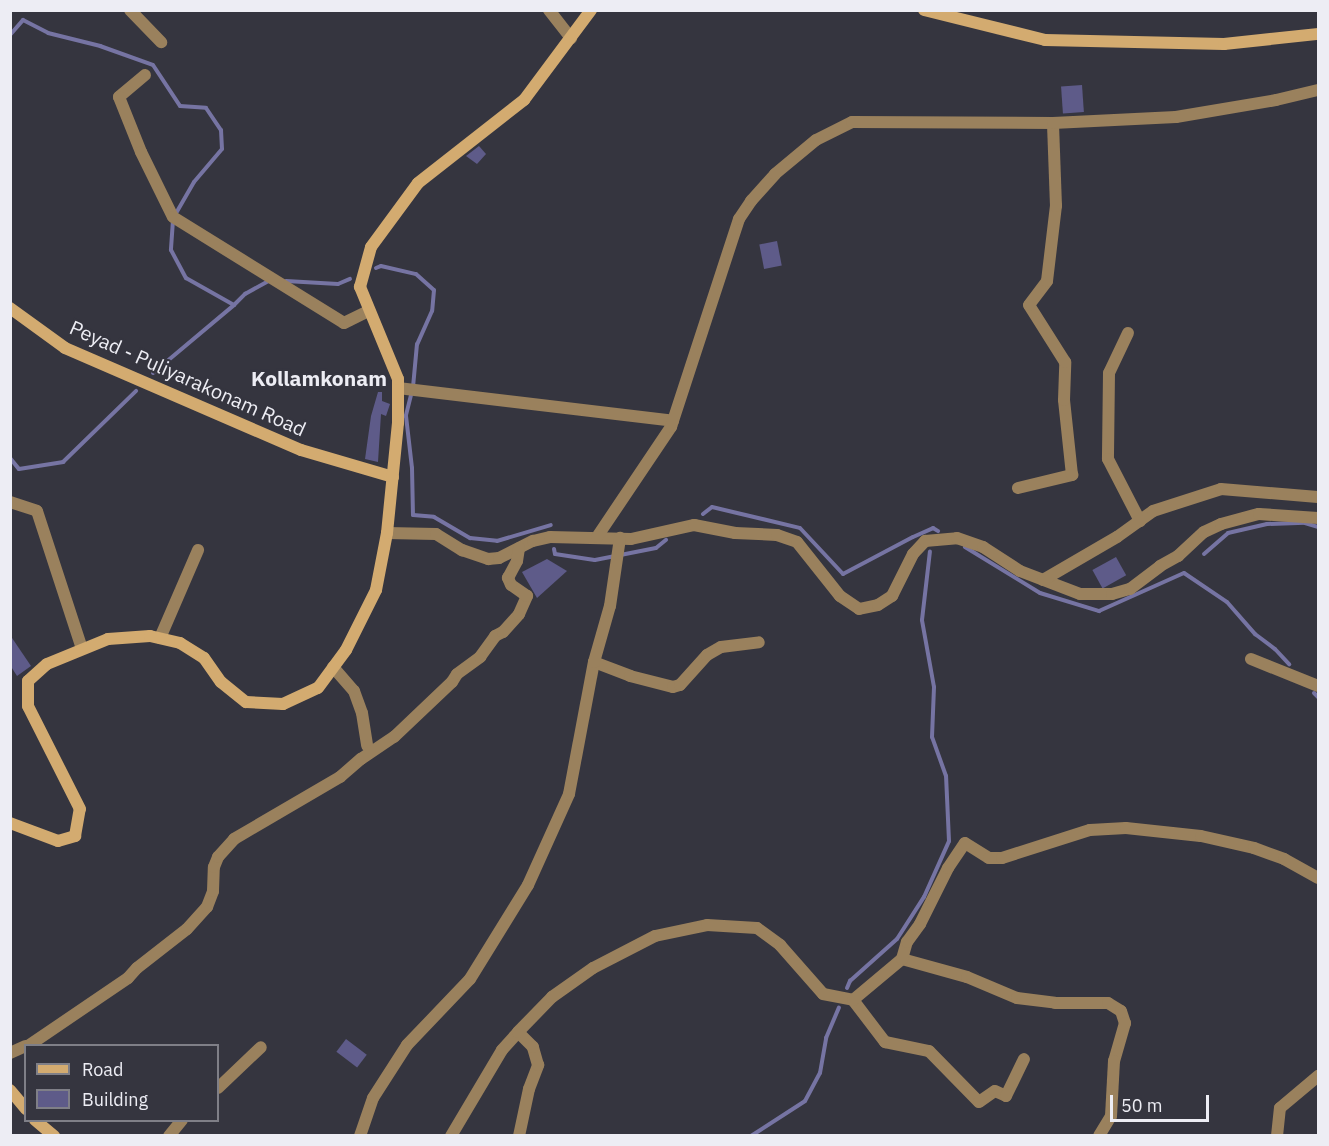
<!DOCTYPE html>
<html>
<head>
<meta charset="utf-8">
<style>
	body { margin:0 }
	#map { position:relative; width:1329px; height:1146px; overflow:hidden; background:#35353f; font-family:"IBM Plex Sans",sans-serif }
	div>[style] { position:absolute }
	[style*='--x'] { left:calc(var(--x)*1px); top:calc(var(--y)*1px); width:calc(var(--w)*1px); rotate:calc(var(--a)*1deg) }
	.stream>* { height:4px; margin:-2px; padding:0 2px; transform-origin:2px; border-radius:2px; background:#7674a3 }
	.building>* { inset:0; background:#5e5b89; transform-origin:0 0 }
	.street>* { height:12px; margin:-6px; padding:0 6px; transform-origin:6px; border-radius:6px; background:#9a815d }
	.secondary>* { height:12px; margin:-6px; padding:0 6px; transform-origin:6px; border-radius:6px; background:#d3ab70 }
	span { translate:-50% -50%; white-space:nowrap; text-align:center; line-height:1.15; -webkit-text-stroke:4.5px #35353f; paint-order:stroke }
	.street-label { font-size:20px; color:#ededf4 }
	.neighbourhood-label { font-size:21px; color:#ededf4; font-weight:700 }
	.frame { position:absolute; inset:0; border:12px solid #ededf4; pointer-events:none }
	.legend { position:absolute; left:24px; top:1044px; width:195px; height:78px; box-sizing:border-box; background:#35353f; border:2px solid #7f7f87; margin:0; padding:8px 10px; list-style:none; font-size:18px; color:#ededf4 }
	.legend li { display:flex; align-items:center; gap:12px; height:30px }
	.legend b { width:30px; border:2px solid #7f7f87 }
	.scale { position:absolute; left:1110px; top:1095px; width:99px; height:27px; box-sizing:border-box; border:3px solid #ededf4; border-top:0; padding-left:8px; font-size:18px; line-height:21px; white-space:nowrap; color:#ededf4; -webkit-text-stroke:4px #35353f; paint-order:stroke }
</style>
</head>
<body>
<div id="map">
	<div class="stream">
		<i style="--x:10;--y:35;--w:20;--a:-49"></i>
		<i style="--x:23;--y:20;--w:28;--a:27"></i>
		<i style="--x:48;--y:33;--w:54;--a:14"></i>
		<i style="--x:100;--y:46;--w:56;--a:19.7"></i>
		<i style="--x:153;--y:65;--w:49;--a:56.6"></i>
		<i style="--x:180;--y:106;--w:26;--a:4"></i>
		<i style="--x:206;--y:108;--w:27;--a:56"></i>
		<i style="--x:221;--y:130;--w:19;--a:87"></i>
		<i style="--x:222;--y:149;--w:43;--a:130.3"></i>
		<i style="--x:194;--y:182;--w:36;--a:120"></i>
		<i style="--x:173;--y:220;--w:30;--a:94"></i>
		<i style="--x:171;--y:250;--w:32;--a:62"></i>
		<i style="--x:186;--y:278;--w:55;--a:29.4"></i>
		<i style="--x:234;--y:305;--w:16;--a:-45"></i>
		<i style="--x:245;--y:294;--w:29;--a:-29"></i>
		<i style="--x:376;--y:268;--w:5;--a:-22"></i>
		<i style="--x:381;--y:266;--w:36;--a:13"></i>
		<i style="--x:416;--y:274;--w:24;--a:42"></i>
		<i style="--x:434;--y:290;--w:21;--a:95"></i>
		<i style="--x:432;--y:311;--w:36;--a:114"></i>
		<i style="--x:417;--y:344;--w:43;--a:95.3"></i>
		<i style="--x:413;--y:387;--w:30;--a:104"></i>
		<i style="--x:406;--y:416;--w:52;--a:83.4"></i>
		<i style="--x:412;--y:468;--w:47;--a:88.8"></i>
		<i style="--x:413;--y:515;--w:21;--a:5"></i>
		<i style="--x:434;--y:517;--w:42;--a:30.3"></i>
		<i style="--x:470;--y:538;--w:27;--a:6"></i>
		<i style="--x:497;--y:541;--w:56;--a:-16.5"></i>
		<i style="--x:286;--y:281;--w:52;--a:3.3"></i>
		<i style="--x:338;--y:284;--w:13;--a:-23"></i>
		<i style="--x:153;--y:373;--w:106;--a:-40"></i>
		<i style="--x:10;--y:458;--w:14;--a:51"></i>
		<i style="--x:19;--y:469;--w:45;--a:-9"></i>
		<i style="--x:63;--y:462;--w:102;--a:-44.2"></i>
		<i style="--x:703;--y:514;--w:11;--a:-38"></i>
		<i style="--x:712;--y:507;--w:90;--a:13.4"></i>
		<i style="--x:800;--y:528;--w:63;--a:46.9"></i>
		<i style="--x:843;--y:574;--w:79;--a:-27.9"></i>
		<i style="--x:913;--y:537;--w:22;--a:-24"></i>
		<i style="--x:933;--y:528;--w:6;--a:31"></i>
		<i style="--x:965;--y:547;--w:88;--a:31.5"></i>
		<i style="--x:1040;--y:593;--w:62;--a:17"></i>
		<i style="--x:1099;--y:611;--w:93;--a:-24.1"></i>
		<i style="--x:1184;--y:573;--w:52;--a:34"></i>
		<i style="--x:1227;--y:602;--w:43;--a:48.8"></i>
		<i style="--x:1255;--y:634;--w:25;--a:37"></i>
		<i style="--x:1275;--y:649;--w:21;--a:47"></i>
		<i style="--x:554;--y:549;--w:5;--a:79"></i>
		<i style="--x:555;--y:554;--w:40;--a:8.5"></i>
		<i style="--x:595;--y:560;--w:62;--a:-11.1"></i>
		<i style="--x:656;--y:548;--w:13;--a:-39"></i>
		<i style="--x:1204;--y:554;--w:32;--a:-41"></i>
		<i style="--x:1228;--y:533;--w:40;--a:-13"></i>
		<i style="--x:1267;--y:524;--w:38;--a:-2"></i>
		<i style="--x:1305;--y:523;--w:14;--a:17"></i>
		<i style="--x:1314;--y:693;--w:6;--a:45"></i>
		<i style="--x:847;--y:988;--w:8;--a:-67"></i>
		<i style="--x:850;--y:981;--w:63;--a:-41.8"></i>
		<i style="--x:897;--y:939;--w:50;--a:-57.3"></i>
		<i style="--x:924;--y:897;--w:61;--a:-65.9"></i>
		<i style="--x:949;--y:841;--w:65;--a:-92.6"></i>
		<i style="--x:946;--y:776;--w:41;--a:-109.7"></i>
		<i style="--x:932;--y:737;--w:50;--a:-87.7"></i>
		<i style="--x:934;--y:687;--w:68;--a:-100.2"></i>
		<i style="--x:922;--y:620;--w:69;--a:-83.4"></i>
		<i style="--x:751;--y:1136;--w:64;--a:-32.9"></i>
		<i style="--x:805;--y:1101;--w:32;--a:-62"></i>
		<i style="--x:820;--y:1073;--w:36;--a:-80"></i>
		<i style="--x:826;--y:1038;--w:33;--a:-67"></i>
	</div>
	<div class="building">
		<i style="left:1082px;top:85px;width:27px;height:21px;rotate:86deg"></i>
		<i style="clip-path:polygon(479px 146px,486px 154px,477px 164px,466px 156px)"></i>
		<i style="left:777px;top:241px;width:25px;height:18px;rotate:79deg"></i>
		<i style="clip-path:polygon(378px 392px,382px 392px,382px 401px,390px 404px,386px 416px,381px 414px,378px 462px,365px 459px,371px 416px)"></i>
		<i style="left:1116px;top:557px;width:21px;height:27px;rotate:61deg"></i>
		<i style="clip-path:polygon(547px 559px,567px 571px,537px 598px,522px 572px)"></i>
		<i style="clip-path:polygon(10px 635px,31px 666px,17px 676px,10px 665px)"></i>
		<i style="left:346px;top:1039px;width:26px;height:16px;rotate:37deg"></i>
	</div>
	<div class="street">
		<i style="--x:130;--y:10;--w:45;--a:45.9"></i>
		<i style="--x:549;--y:10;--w:36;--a:52"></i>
		<i style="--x:145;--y:75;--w:34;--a:140"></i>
		<i style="--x:119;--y:97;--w:59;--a:68.2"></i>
		<i style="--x:141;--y:152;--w:72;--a:63.8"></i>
		<i style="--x:173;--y:217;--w:201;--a:31.8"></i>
		<i style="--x:344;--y:323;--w:28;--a:-26"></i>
		<i style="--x:1128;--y:333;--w:44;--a:115.4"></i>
		<i style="--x:1109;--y:373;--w:86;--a:90.7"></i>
		<i style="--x:1108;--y:459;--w:70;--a:62.7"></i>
		<i style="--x:398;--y:388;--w:277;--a:6.8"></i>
		<i style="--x:1018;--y:488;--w:56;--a:-13.5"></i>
		<i style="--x:1072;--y:475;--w:75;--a:-96.1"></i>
		<i style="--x:1064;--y:400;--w:38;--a:-88"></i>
		<i style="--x:1065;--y:362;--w:67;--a:-122.3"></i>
		<i style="--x:1029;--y:305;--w:30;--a:-53"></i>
		<i style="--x:1047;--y:281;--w:76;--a:-83.2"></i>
		<i style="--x:1056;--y:206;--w:83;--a:-92.1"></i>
		<i style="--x:10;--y:502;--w:28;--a:18"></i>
		<i style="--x:37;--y:511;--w:145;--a:71.9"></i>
		<i style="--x:387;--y:533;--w:49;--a:1.2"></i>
		<i style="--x:436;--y:534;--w:31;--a:32"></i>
		<i style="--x:462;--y:550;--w:28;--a:19"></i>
		<i style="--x:488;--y:559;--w:11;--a:-5"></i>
		<i style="--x:499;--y:558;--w:38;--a:-27"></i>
		<i style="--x:533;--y:541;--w:17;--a:-13"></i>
		<i style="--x:550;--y:537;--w:81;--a:1.4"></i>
		<i style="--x:631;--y:539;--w:65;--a:-12.5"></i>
		<i style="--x:694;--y:525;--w:42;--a:11"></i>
		<i style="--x:735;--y:533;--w:42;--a:2.7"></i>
		<i style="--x:777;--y:535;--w:21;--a:19"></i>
		<i style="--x:797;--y:542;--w:69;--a:51.5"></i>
		<i style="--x:840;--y:596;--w:23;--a:34"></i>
		<i style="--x:859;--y:609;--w:19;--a:-12"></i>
		<i style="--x:878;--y:605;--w:17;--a:-33"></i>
		<i style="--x:892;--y:596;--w:47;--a:-63.4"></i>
		<i style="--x:913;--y:554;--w:18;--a:-47"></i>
		<i style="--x:925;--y:541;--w:32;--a:-5"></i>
		<i style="--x:957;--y:538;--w:28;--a:19"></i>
		<i style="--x:983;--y:547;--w:44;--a:33"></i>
		<i style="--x:1020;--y:571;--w:64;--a:21"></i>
		<i style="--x:1080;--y:594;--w:32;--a:0"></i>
		<i style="--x:1112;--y:594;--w:19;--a:-16"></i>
		<i style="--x:1130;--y:589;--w:38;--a:-37"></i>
		<i style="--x:1160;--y:566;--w:21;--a:-29"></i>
		<i style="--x:1178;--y:556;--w:35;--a:-43"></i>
		<i style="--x:1204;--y:532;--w:19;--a:-25"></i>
		<i style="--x:1221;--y:524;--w:39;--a:-15"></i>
		<i style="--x:1259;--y:514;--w:59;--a:3.9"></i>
		<i style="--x:597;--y:537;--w:133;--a:-56.1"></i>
		<i style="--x:671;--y:427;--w:219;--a:-71.9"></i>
		<i style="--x:739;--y:219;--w:22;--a:-56"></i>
		<i style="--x:751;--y:201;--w:36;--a:-48"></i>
		<i style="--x:775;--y:174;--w:53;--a:-39.7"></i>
		<i style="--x:816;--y:140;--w:40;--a:-26.6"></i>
		<i style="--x:852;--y:122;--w:201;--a:0.3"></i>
		<i style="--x:1053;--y:123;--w:123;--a:-2.8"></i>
		<i style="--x:1176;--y:117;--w:101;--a:-9.6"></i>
		<i style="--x:1276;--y:100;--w:43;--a:-13.4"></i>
		<i style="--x:1043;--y:580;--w:86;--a:-30.2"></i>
		<i style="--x:1117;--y:537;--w:44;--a:-35.8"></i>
		<i style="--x:1153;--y:511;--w:71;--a:-17.9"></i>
		<i style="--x:1221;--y:489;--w:97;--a:4.7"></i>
		<i style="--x:160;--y:638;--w:96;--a:-66.6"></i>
		<i style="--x:1251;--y:659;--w:72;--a:21.9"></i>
		<i style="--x:594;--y:662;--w:39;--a:21"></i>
		<i style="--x:630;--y:676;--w:44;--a:14.3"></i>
		<i style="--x:673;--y:687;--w:7;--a:-16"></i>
		<i style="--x:680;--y:685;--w:40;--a:-48"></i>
		<i style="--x:707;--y:655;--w:16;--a:-30"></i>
		<i style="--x:721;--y:647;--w:38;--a:-7"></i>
		<i style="--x:333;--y:667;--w:32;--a:49"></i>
		<i style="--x:354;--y:691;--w:23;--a:70"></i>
		<i style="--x:362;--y:713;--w:33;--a:81"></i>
		<i style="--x:902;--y:959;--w:67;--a:15.5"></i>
		<i style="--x:967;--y:977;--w:54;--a:22.8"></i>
		<i style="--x:1017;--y:998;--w:38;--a:7"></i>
		<i style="--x:1055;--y:1003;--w:53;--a:0"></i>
		<i style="--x:1108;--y:1003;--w:15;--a:32"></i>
		<i style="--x:1121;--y:1011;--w:13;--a:72"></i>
		<i style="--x:1125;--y:1023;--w:40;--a:106"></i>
		<i style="--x:1114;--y:1061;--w:55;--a:93.1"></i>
		<i style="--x:1111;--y:1116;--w:23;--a:121"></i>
		<i style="--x:853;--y:1000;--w:53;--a:52.7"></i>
		<i style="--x:885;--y:1042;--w:45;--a:11.6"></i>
		<i style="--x:929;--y:1051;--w:71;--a:45.6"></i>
		<i style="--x:979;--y:1102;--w:19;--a:-35"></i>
		<i style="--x:995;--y:1091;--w:12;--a:24"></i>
		<i style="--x:1006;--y:1096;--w:41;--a:-64.1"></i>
		<i style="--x:28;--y:1046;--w:121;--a:-34.2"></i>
		<i style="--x:128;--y:978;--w:13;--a:-48"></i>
		<i style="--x:137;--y:968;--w:63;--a:-38"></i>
		<i style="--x:187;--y:929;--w:30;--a:-48"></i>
		<i style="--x:207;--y:907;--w:17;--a:-69"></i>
		<i style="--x:213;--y:891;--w:24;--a:-88"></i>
		<i style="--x:214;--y:867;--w:11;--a:-68"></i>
		<i style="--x:218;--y:857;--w:24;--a:-48"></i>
		<i style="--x:234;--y:839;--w:123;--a:-30.3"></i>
		<i style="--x:340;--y:777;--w:28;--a:-41"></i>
		<i style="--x:361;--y:759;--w:40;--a:-34"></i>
		<i style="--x:394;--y:737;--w:80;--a:-43.5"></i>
		<i style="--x:452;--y:682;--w:9;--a:-58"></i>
		<i style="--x:457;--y:674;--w:29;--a:-36"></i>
		<i style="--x:480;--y:657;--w:26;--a:-54"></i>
		<i style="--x:495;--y:636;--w:9;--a:-27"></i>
		<i style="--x:503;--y:632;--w:24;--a:-48"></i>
		<i style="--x:519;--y:614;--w:20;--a:-66"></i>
		<i style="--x:527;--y:596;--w:19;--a:-145"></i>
		<i style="--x:511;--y:585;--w:8;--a:-113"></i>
		<i style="--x:508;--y:578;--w:19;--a:-62"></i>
		<i style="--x:517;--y:561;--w:13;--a:-81"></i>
		<i style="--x:10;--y:1053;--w:17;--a:-24"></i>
		<i style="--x:218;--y:1088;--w:59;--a:-43.6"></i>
		<i style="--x:169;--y:1136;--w:21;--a:-51"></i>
		<i style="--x:360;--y:1136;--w:40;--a:-71.1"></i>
		<i style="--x:373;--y:1098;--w:63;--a:-57.3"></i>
		<i style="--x:407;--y:1045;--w:91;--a:-46.3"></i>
		<i style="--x:470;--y:979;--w:110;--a:-58.3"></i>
		<i style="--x:528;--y:885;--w:100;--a:-65.7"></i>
		<i style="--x:569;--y:794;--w:134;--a:-79.3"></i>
		<i style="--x:594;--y:662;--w:58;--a:-74.1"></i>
		<i style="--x:610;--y:606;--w:69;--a:-81.6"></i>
		<i style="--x:451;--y:1136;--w:100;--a:-59.3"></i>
		<i style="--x:502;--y:1050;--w:24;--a:-48"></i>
		<i style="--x:519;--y:1136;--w:48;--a:-78"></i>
		<i style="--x:529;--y:1089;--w:26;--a:-69"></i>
		<i style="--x:538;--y:1065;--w:19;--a:-106"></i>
		<i style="--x:533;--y:1047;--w:21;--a:-135"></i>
		<i style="--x:518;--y:1032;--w:49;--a:-45.8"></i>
		<i style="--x:552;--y:997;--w:50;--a:-35.3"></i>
		<i style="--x:593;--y:968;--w:70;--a:-27.3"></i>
		<i style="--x:655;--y:936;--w:53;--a:-11.9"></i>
		<i style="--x:707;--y:925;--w:50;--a:3.4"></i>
		<i style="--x:757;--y:928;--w:29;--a:36"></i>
		<i style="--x:780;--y:945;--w:65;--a:48.7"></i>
		<i style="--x:823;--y:994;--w:31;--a:11"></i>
		<i style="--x:853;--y:1000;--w:64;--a:-39.9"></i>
		<i style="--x:902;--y:959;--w:18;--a:-74"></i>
		<i style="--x:907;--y:942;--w:22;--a:-54"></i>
		<i style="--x:920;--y:924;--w:63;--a:-63.4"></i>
		<i style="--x:948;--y:868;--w:30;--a:-56"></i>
		<i style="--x:965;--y:843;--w:28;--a:32"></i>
		<i style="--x:989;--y:858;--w:13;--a:0"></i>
		<i style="--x:1002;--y:858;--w:92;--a:-17.7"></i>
		<i style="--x:1090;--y:830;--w:36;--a:-3"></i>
		<i style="--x:1126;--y:828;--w:75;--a:6.1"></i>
		<i style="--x:1201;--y:836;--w:54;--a:12.8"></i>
		<i style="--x:1254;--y:848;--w:32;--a:20"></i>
		<i style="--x:1284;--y:859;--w:39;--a:29"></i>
		<i style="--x:1277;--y:1136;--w:28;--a:-84"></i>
		<i style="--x:1280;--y:1108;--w:50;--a:-40.1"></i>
	</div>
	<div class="secondary">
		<i style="--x:924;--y:10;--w:125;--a:13.9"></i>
		<i style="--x:1045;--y:40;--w:179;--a:1.3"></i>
		<i style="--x:1224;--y:44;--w:95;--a:-6.1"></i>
		<i style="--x:10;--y:308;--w:68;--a:36"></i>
		<i style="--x:65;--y:348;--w:257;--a:23.4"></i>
		<i style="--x:301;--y:450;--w:96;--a:16.4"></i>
		<i style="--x:10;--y:823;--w:51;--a:20.6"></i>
		<i style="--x:58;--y:841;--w:18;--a:-16"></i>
		<i style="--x:75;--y:836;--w:27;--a:-80"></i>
		<i style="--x:80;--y:809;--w:115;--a:-116.8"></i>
		<i style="--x:28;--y:706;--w:25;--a:-90"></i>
		<i style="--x:28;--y:681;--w:25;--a:-42"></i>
		<i style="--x:47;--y:664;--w:66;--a:-22.3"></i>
		<i style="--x:108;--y:639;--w:42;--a:-4.1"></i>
		<i style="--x:150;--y:636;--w:31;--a:13"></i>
		<i style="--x:180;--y:643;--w:28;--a:32"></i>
		<i style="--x:204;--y:658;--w:29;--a:55"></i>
		<i style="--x:221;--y:682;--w:32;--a:39"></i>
		<i style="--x:246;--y:702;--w:37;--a:3"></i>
		<i style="--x:283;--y:704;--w:38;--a:-25"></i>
		<i style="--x:318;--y:688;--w:47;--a:-53.6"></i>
		<i style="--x:346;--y:650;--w:67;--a:-63.4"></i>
		<i style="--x:376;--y:590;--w:58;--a:-79.1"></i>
		<i style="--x:387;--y:533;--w:111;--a:-84.3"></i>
		<i style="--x:398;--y:423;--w:44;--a:-90"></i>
		<i style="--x:398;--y:379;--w:100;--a:-112.4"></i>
		<i style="--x:360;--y:287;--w:41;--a:-74.6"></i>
		<i style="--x:371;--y:247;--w:79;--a:-53.7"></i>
		<i style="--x:418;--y:183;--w:135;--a:-38.1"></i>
		<i style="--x:524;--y:100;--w:112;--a:-53.3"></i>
		<i style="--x:10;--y:1090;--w:25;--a:50"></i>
		<i style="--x:35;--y:1120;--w:25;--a:40"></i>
	</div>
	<div class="street-label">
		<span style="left:188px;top:378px;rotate:24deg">Peyad - Puliyarakonam Road</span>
	</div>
	<div class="neighbourhood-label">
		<span style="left:319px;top:378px">Kollamkonam</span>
	</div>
	<div class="frame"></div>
	<ul class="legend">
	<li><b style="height:8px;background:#d3ab70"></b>Road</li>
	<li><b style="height:16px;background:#5e5b89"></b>Building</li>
	</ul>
	<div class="scale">50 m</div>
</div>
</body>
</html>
